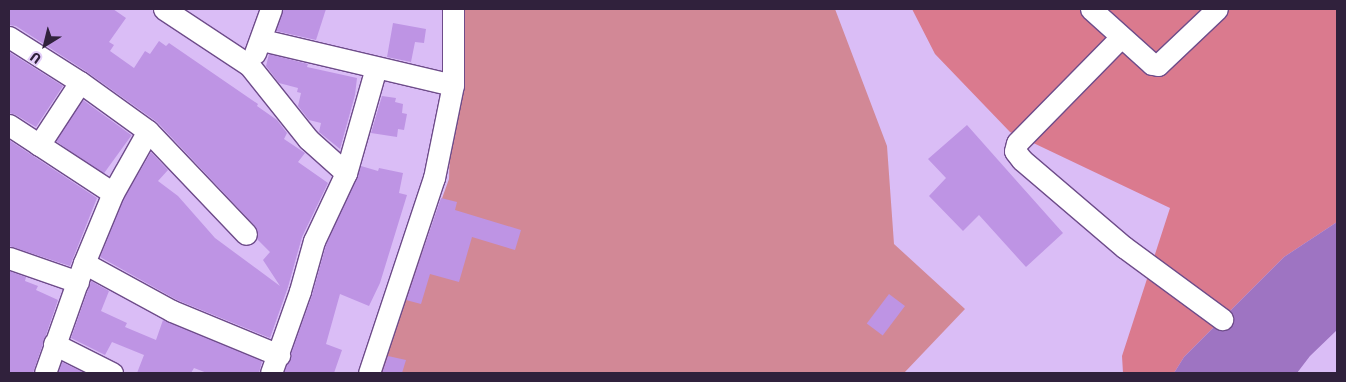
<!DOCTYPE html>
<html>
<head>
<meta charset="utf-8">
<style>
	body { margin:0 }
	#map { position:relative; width:1346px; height:382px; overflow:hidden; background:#dabdf6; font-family:Signika,sans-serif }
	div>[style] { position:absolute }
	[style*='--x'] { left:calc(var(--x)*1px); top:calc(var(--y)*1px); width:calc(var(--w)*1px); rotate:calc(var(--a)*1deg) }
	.green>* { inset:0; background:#d28896 }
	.forest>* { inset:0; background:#da7a8e }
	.water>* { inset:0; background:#9e74c2 }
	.building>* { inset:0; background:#be94e4; transform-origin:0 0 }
	.roads { filter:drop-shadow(1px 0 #6e4c8a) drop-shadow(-1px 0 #6e4c8a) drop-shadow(0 1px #6e4c8a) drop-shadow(0 -1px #6e4c8a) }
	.minor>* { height:21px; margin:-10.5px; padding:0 10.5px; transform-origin:10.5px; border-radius:10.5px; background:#fff }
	span { translate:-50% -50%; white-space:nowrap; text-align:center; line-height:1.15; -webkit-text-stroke:4px #e3cef9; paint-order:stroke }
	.frame { position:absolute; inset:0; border:10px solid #30213c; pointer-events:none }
	.north { position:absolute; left:20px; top:20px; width:50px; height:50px; -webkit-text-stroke:4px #e3cef9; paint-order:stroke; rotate:216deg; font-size:14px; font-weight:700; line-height:20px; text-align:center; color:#30213c }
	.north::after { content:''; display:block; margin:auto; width:18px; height:22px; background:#30213c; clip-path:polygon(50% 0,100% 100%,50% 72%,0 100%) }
</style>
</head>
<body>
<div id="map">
	<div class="green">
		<i style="clip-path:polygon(454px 9px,835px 9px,887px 146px,894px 244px,965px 309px,904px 373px,379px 373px,449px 179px)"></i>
	</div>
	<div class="forest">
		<i style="clip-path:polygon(912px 9px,1337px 9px,1337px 222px,1284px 257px,1184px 357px,1174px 373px,1123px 373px,1122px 356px,1170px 208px,1010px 132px,935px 54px)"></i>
	</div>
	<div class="water">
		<i style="clip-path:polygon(1337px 222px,1337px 330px,1310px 356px,1297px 373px,1174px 373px,1184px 357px,1284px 257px)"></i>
	</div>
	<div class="building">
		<i style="clip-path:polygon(9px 9px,113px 9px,126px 18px,109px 42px,114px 45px,110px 51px,134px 68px,145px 51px,150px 54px,159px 41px,166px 46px,169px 43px,258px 104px,257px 106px,277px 120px,287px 133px,284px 139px,305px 153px,298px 162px,328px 183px,302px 237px,288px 287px,270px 338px,177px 300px,100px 257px,124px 198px,151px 152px,168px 170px,158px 181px,178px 196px,215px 238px,280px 286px,263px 260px,270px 252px,257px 239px,258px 232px,255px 226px,157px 122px,87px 72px,16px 26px,9px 25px)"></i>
		<i style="clip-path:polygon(283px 9px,326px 9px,316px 40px,276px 31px)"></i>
		<i style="clip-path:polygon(393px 23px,426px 29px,424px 43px,415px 42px,411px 62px,387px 57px)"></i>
		<i style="clip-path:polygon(9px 52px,63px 86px,36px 127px,16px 115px,9px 113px)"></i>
		<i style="clip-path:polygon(269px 54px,308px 64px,307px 67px,357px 78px,355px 95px,340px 149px,319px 132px,321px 123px,309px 120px,298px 106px,301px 93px,297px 92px,298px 88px,279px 83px,266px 66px)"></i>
		<i style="clip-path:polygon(382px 96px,396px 98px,395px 102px,403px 104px,402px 113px,407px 114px,404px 130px,398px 129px,397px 137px,371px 133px)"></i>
		<i style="left:83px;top:100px;width:60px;height:49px;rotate:36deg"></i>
		<i style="clip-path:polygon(967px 125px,1063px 233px,1026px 267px,979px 215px,963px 231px,929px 196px,946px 178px,928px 159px)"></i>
		<i style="clip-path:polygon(9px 140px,97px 198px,70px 266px,9px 246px)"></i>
		<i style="clip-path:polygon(361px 166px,378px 171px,379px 168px,403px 173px,399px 193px,407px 195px,380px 283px,369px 306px,340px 294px,326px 344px,342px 350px,334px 373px,284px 373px,312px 295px,326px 245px)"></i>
		<i style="clip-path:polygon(441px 198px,457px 202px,455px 210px,521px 230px,515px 250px,472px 237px,459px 282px,430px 274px,421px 304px,406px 300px)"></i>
		<i style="clip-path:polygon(9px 271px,26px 277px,25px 281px,38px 286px,36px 290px,58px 300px,33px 373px,9px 373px)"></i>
		<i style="clip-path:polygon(91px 281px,109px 291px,101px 311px,127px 323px,125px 327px,156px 340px,163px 320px,262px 361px,259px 373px,207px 373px,194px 368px,191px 373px,137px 373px,144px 355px,112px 342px,105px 355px,71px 338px)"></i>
		<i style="left:889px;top:294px;width:20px;height:37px;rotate:37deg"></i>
		<i style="clip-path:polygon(388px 356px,406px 360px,402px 373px,382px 373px)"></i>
		<i style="clip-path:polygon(62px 362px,85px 373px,58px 373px)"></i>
	</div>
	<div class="roads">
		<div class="minor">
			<i style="--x:164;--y:9;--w:102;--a:33.4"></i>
			<i style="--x:249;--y:65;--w:95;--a:51.4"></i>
			<i style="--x:308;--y:139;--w:51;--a:41.8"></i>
			<i style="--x:1091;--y:9;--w:82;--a:42"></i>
			<i style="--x:1152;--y:64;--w:6;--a:9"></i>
			<i style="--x:1158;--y:65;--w:81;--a:-43.5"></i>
			<i style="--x:9;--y:37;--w:84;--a:32.4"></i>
			<i style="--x:80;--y:82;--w:84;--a:35.8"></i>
			<i style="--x:148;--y:131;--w:142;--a:46.4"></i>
			<i style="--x:1121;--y:37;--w:148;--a:134.5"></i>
			<i style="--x:1017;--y:143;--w:8;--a:104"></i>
			<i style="--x:1015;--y:151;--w:11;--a:52"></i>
			<i style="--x:1022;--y:160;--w:134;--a:40.5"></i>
			<i style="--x:1124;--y:247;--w:122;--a:36.3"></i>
			<i style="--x:262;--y:40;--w:196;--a:13.3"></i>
			<i style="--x:255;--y:53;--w:47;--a:-70"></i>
			<i style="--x:9;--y:125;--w:124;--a:33.2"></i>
			<i style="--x:39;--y:145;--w:75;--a:-56.9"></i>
			<i style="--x:9;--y:258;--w:73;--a:19.2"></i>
			<i style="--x:84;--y:263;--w:100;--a:28.6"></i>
			<i style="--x:172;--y:311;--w:116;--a:22.4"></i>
			<i style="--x:54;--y:344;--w:65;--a:26.6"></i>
			<i style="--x:45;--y:373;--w:117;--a:-70.5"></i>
			<i style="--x:84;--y:263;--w:76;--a:-67.5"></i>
			<i style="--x:113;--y:193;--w:71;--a:-60.6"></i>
			<i style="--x:271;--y:373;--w:87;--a:-70.5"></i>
			<i style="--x:300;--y:291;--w:52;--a:-74.4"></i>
			<i style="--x:314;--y:241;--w:75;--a:-64.8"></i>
			<i style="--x:346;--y:173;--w:109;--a:-74.1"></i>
			<i style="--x:369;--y:373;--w:206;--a:-71.6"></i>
			<i style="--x:434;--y:178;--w:95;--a:-78.5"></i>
			<i style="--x:453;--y:85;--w:76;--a:-90"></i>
		</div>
	</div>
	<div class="frame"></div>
	<div class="north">U</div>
</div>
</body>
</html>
